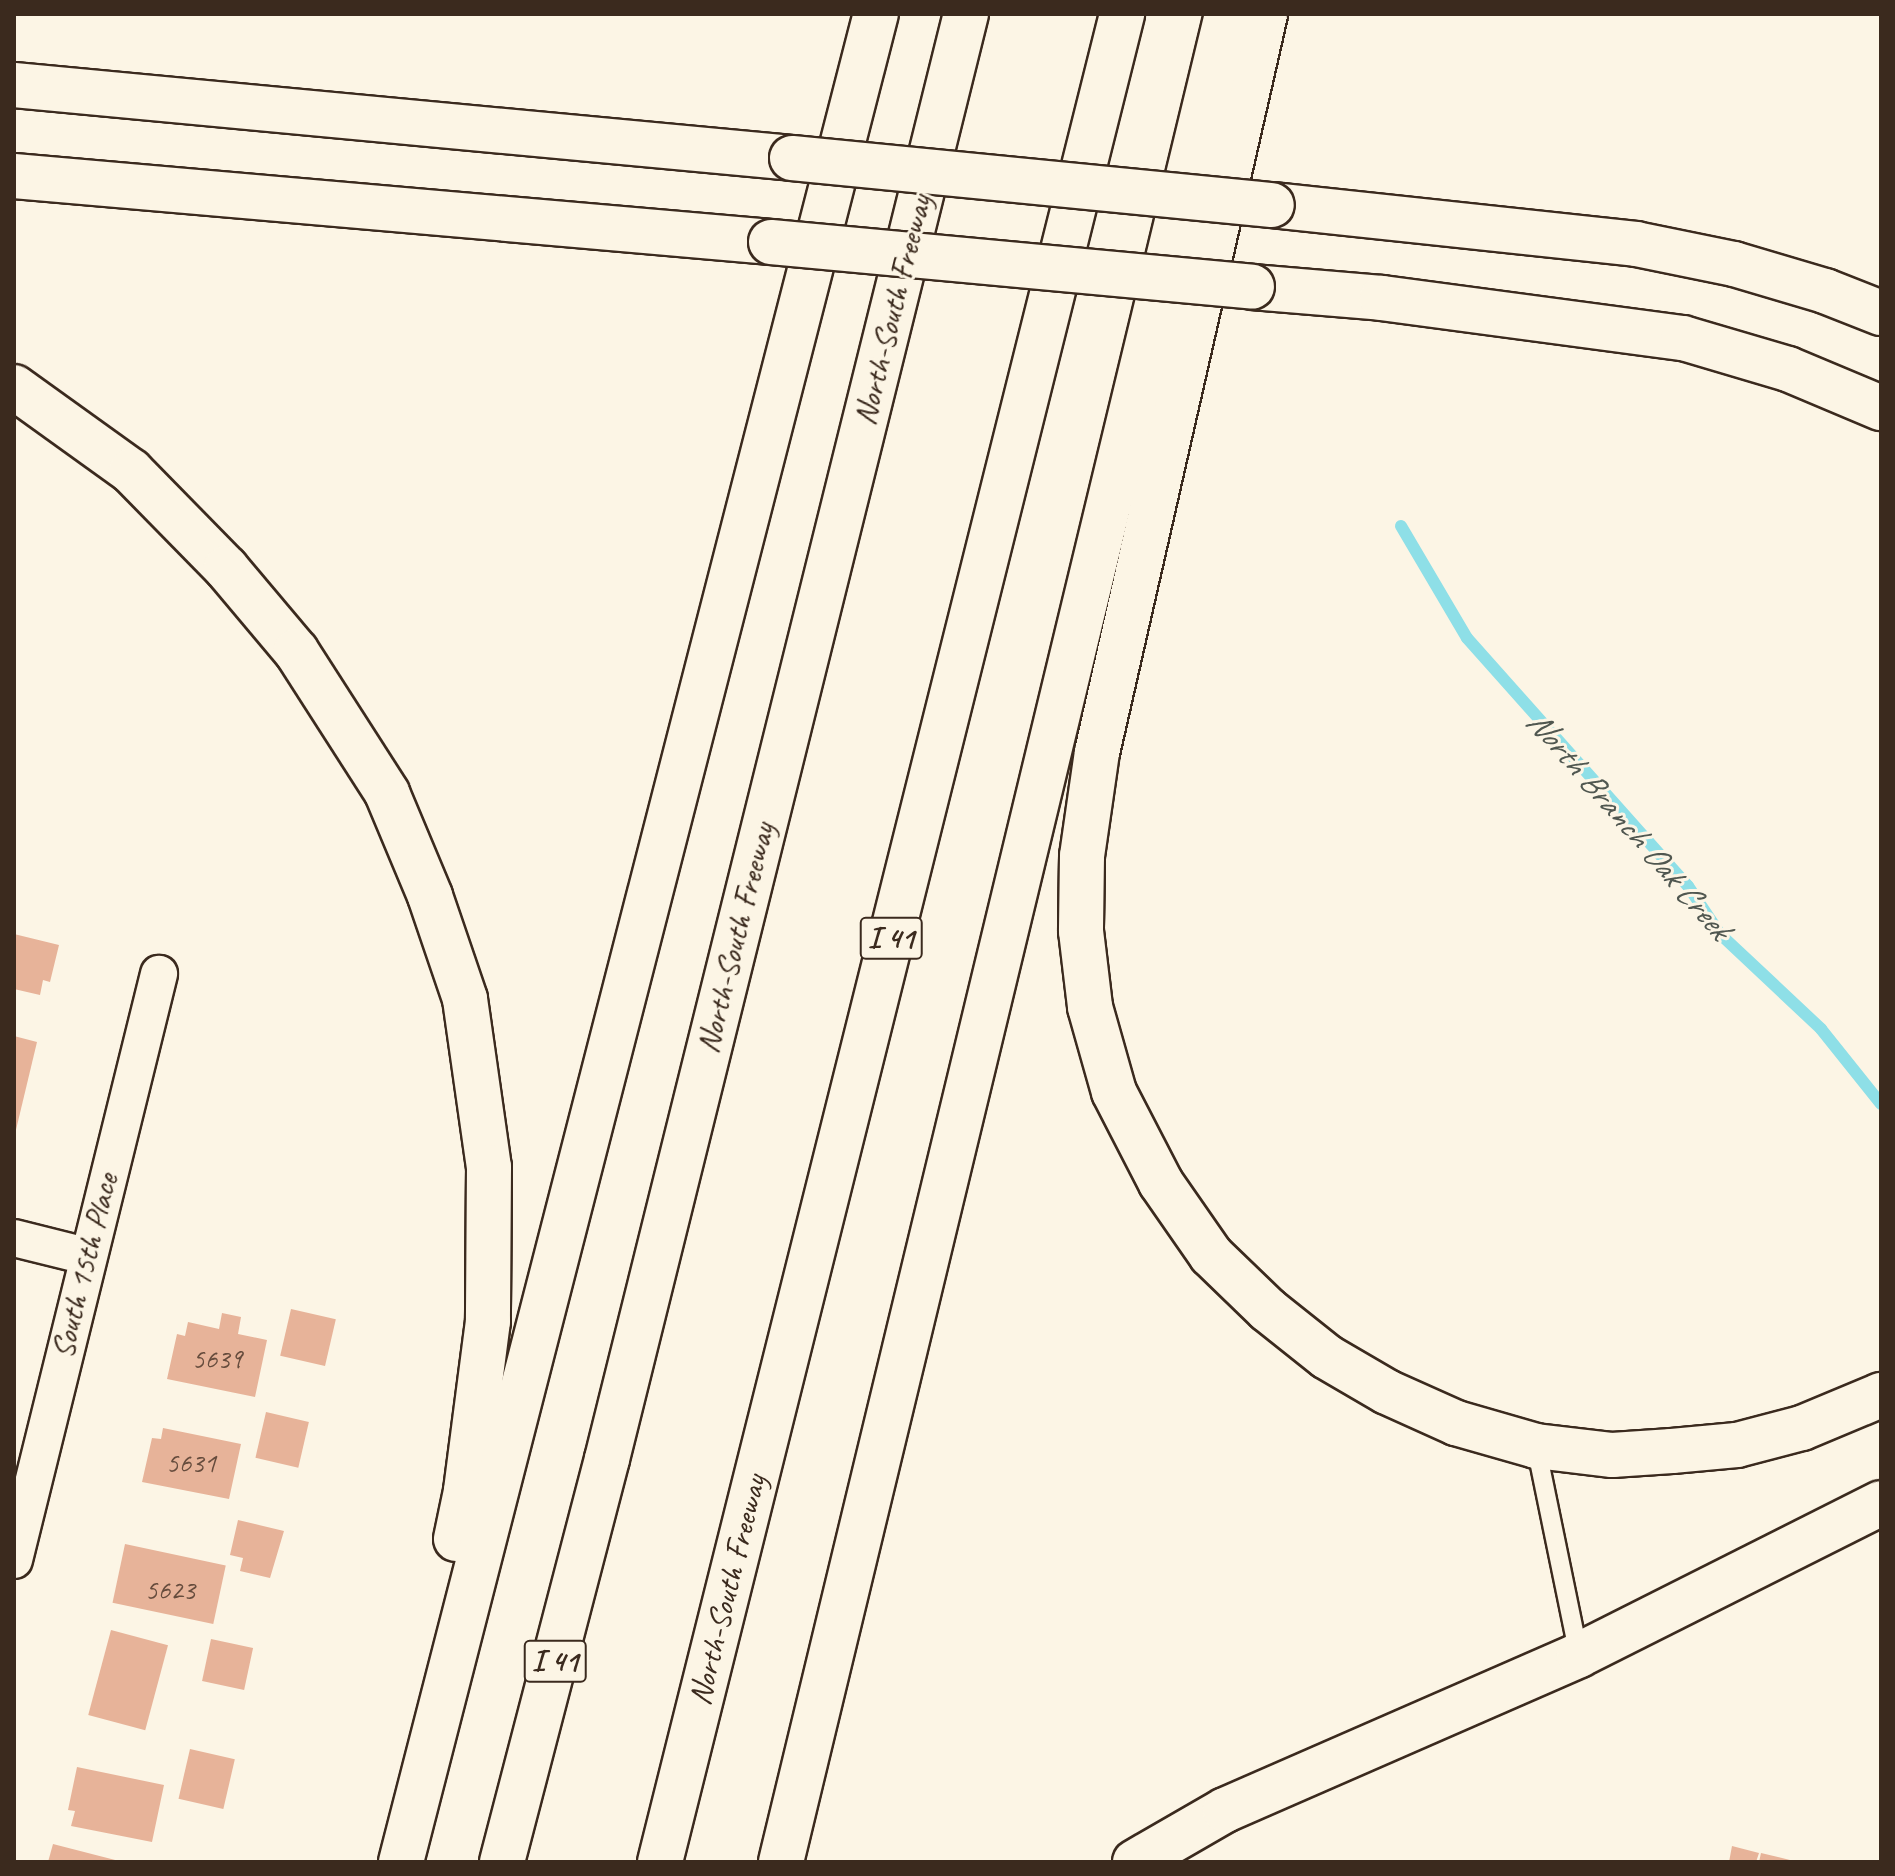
<!DOCTYPE html>
<html>
<head>
<meta charset="utf-8">
<style>
	body { margin:0 }
	#map { position:relative; width:1895px; height:1876px; overflow:hidden; background:#fcf5e5; font-family:Caveat,sans-serif }
	div>[style] { position:absolute }
	[style*='--x'] { left:calc(var(--x)*1px); top:calc(var(--y)*1px); width:calc(var(--w)*1px); rotate:calc(var(--a)*1deg) }
	.stream>* { height:12px; margin:-6px; padding:0 6px; transform-origin:6px; border-radius:6px; background:#8edfe7 }
	.building>* { inset:0; background:#e7b399; transform-origin:0 0 }
	.roads { filter:drop-shadow(2px 0 #3b2a1e) drop-shadow(-2px 0 #3b2a1e) drop-shadow(0 2px #3b2a1e) drop-shadow(0 -2px #3b2a1e) }
	.service>* { height:18px; margin:-9px; padding:0 9px; transform-origin:9px; border-radius:9px; background:#fcf5e5 }
	.minor>* { height:36px; margin:-18px; padding:0 18px; transform-origin:18px; border-radius:18px; background:#fcf5e5 }
	.motorway>* { height:44px; margin:-22px; padding:0 22px; transform-origin:22px; border-radius:22px; background:#fcf5e5 }
	.bridges { filter:drop-shadow(2px 0 #3b2a1e) drop-shadow(-2px 0 #3b2a1e) drop-shadow(0 2px #3b2a1e) drop-shadow(0 -2px #3b2a1e) }
	.motorway-bridge>* { height:44px; margin:-22px; padding:0 22px; transform-origin:22px; border-radius:22px; background:#fcf5e5 }
	span { translate:-50% -50%; white-space:nowrap; text-align:center; line-height:1.15; -webkit-text-stroke:6px #fcf5e5; paint-order:stroke }
	.number-label { font-size:28px; color:#664c3d }
	.number-label span { -webkit-text-stroke-width:0 }
	.shield-label span { padding:2px 6px; background:#fcf5e5; border:2px solid; border-radius:6px; -webkit-text-stroke-width:0 }
	.shield-label { font-size:30px; color:#3b2a1e; font-weight:700 }
	.street-label { font-size:32px; color:#3b2a1e }
	.water-label { font-size:34px; color:#505750; font-style:italic }
	.frame { position:absolute; inset:0; border:16px solid #3b2a1e; pointer-events:none }
</style>
</head>
<body>
<div id="map">
	<div class="stream">
		<i style="--x:1401;--y:526;--w:130;--a:59.5"></i>
		<i style="--x:1467;--y:638;--w:332;--a:48.3"></i>
		<i style="--x:1688;--y:886;--w:58;--a:56.3"></i>
		<i style="--x:1720;--y:934;--w:139;--a:43.2"></i>
		<i style="--x:1821;--y:1029;--w:96;--a:51.3"></i>
	</div>
	<div class="building">
		<i style="clip-path:polygon(14px 934px,59px 945px,50px 982px,43px 980px,40px 995px,14px 989px)"></i>
		<i style="clip-path:polygon(14px 1036px,37px 1042px,15px 1134px,14px 1133px)"></i>
		<i style="left:291px;top:1309px;width:46px;height:48px;rotate:13deg"></i>
		<i style="clip-path:polygon(222px 1313px,241px 1317px,238px 1334px,267px 1340px,255px 1397px,167px 1379px,177px 1334px,185px 1336px,188px 1322px,219px 1329px)"></i>
		<i style="left:266px;top:1412px;width:44px;height:47px;rotate:13deg"></i>
		<i style="clip-path:polygon(163px 1428px,241px 1444px,229px 1499px,142px 1482px,152px 1438px,161px 1439px)"></i>
		<i style="clip-path:polygon(238px 1520px,284px 1531px,270px 1578px,240px 1571px,243px 1558px,230px 1555px)"></i>
		<i style="left:125px;top:1544px;width:103px;height:60px;rotate:12deg"></i>
		<i style="left:111px;top:1630px;width:59px;height:88px;rotate:15deg"></i>
		<i style="left:211px;top:1639px;width:43px;height:43px;rotate:12deg"></i>
		<i style="left:190px;top:1749px;width:46px;height:51px;rotate:13deg"></i>
		<i style="clip-path:polygon(77px 1767px,164px 1785px,152px 1842px,71px 1826px,75px 1811px,68px 1810px)"></i>
		<i style="clip-path:polygon(53px 1844px,119px 1861px,118px 1862px,48px 1862px)"></i>
		<i style="clip-path:polygon(1732px 1846px,1759px 1853px,1756px 1862px,1729px 1862px)"></i>
		<i style="clip-path:polygon(1761px 1853px,1794px 1861px,1794px 1862px,1759px 1862px)"></i>
	</div>
	<div class="roads">
		<div class="service">
			<i style="--x:1536;--y:1446;--w:213;--a:78.4"></i>
		</div>
		<div class="minor">
			<i style="--x:14;--y:1238;--w:74;--a:14"></i>
			<i style="--x:14;--y:1560;--w:604;--a:-76.1"></i>
		</div>
		<div class="motorway">
			<i style="--x:1265;--y:14;--w:757;--a:102.82"></i>
			<i style="--x:1097;--y:752;--w:105;--a:98.2"></i>
			<i style="--x:1082;--y:856;--w:75;--a:90.8"></i>
			<i style="--x:1081;--y:931;--w:77;--a:83.2"></i>
			<i style="--x:1090;--y:1007;--w:88;--a:74.2"></i>
			<i style="--x:1114;--y:1092;--w:102;--a:62.7"></i>
			<i style="--x:1161;--y:1183;--w:88;--a:55.2"></i>
			<i style="--x:1211;--y:1255;--w:79;--a:44"></i>
			<i style="--x:1268;--y:1310;--w:75;--a:38.5"></i>
			<i style="--x:1327;--y:1357;--w:69;--a:30.3"></i>
			<i style="--x:1387;--y:1392;--w:76;--a:24.2"></i>
			<i style="--x:1456;--y:1423;--w:83;--a:16"></i>
			<i style="--x:1536;--y:1446;--w:77;--a:6.8"></i>
			<i style="--x:1612;--y:1455;--w:60;--a:-3.8"></i>
			<i style="--x:1672;--y:1451;--w:65;--a:-5.3"></i>
			<i style="--x:1737;--y:1445;--w:67;--a:-14.7"></i>
			<i style="--x:1802;--y:1428;--w:86;--a:-22.7"></i>
			<i style="--x:14;--y:85;--w:781;--a:5.36"></i>
			<i style="--x:14;--y:176;--w:760;--a:4.98"></i>
			<i style="--x:1272;--y:205;--w:366;--a:6.1"></i>
			<i style="--x:1636;--y:244;--w:100;--a:11.5"></i>
			<i style="--x:1734;--y:264;--w:95;--a:16.5"></i>
			<i style="--x:1825;--y:291;--w:60;--a:21.4"></i>
			<i style="--x:1252;--y:287;--w:130;--a:4.8"></i>
			<i style="--x:1382;--y:298;--w:304;--a:7.6"></i>
			<i style="--x:1683;--y:338;--w:109;--a:16.4"></i>
			<i style="--x:1788;--y:369;--w:101;--a:22.8"></i>
			<i style="--x:14;--y:387;--w:144;--a:35.7"></i>
			<i style="--x:131;--y:471;--w:136;--a:45.6"></i>
			<i style="--x:226;--y:568;--w:109;--a:49.9"></i>
			<i style="--x:296;--y:651;--w:169;--a:57.3"></i>
			<i style="--x:387;--y:793;--w:112;--a:67.3"></i>
			<i style="--x:430;--y:896;--w:109;--a:71.2"></i>
			<i style="--x:465;--y:999;--w:170;--a:81.9"></i>
			<i style="--x:489;--y:1167;--w:154;--a:90.4"></i>
			<i style="--x:488;--y:1321;--w:171;--a:97.4"></i>
			<i style="--x:466;--y:1491;--w:49;--a:101.8"></i>
			<i style="--x:401;--y:1862;--w:1908;--a:-75.59"></i>
			<i style="--x:502;--y:1862;--w:416;--a:-75.4"></i>
			<i style="--x:607;--y:1459;--w:1489;--a:-76.05"></i>
			<i style="--x:660;--y:1862;--w:1905;--a:-75.96"></i>
			<i style="--x:781;--y:1862;--w:1901;--a:-76.43"></i>
			<i style="--x:1135;--y:1862;--w:104;--a:-30"></i>
			<i style="--x:1225;--y:1810;--w:386;--a:-23.6"></i>
			<i style="--x:1579;--y:1655;--w:338;--a:-26.7"></i>
		</div>
	</div>
	<div class="bridges">
		<div class="motorway-bridge">
			<i style="--x:792;--y:158;--w:482;--a:5.6"></i>
			<i style="--x:771;--y:242;--w:483;--a:5.3"></i>
		</div>
	</div>
	<div class="number-label">
		<span style="left:217px;top:1359px">5639</span>
		<span style="left:191px;top:1463px">5631</span>
		<span style="left:170px;top:1590px">5623</span>
	</div>
	<div class="shield-label">
		<span style="left:891px;top:938px">I 41</span>
		<span style="left:555px;top:1661px">I 41</span>
	</div>
	<div class="street-label">
		<span style="left:893px;top:310px;rotate:-76deg">North-South Freeway</span>
		<span style="left:736px;top:938px;rotate:-76deg">North-South Freeway</span>
		<span style="left:85px;top:1266px;rotate:-76deg">South 15th Place</span>
		<span style="left:728px;top:1590px;rotate:-76deg">North-South Freeway</span>
	</div>
	<div class="water-label">
		<span style="left:1629px;top:824px;rotate:49deg">North Branch Oak Creek</span>
	</div>
	<div class="frame"></div>
</div>
</body>
</html>
